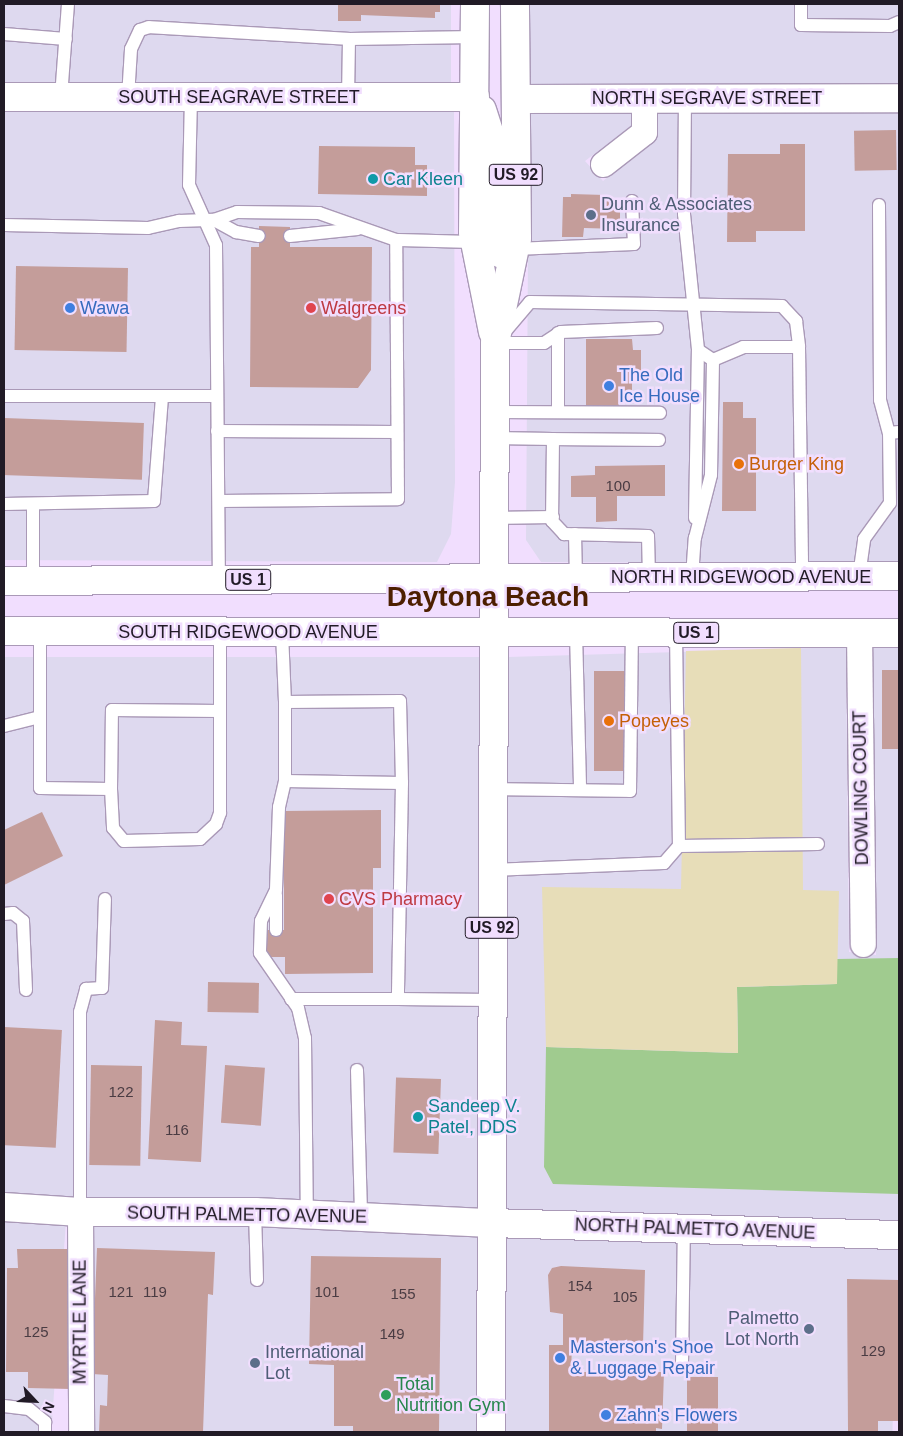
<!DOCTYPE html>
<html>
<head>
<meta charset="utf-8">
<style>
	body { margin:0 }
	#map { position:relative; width:903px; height:1436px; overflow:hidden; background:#f1defe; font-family:Helvetica,sans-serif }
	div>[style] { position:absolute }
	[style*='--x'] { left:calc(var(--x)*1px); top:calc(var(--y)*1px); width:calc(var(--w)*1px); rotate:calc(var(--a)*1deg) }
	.commercial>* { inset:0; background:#ded9ef; transform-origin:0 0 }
	.green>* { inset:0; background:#a0cb8f }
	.sand>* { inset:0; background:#e7ddb8 }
	.building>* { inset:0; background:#c49d9a; transform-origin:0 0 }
	.roads { filter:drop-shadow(1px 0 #aa99b7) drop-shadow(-1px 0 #aa99b7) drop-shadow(0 1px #aa99b7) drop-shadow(0 -1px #aa99b7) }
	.lane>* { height:12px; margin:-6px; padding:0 6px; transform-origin:6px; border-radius:6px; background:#fff }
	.street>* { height:25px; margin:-12.5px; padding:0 12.5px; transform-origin:12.5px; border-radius:12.5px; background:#fff }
	.secondary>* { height:28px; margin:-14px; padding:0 14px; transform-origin:14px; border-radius:14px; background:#fff }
	.primary>* { height:28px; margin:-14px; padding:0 14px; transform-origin:14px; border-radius:14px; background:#fff }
	.dots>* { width:14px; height:14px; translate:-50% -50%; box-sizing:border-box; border:2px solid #f1defe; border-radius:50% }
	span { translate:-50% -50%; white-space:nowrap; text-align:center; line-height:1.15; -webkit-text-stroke:5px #f1defe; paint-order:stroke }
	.number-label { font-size:15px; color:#4a3c43 }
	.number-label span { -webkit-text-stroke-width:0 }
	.shield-label span { padding:1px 4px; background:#f1defe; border:1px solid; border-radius:4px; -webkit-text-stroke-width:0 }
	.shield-label { font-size:16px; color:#211b26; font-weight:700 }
	.street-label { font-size:18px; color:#211b26 }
	.culture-label { font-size:18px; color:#0d838f }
	.left { translate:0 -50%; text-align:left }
	.service-label { font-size:18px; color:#4e5e75 }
	.right { translate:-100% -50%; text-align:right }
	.shop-label { font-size:18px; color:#366cbe }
	.health-label { font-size:18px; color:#be3a42 }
	.food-label { font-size:18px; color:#c56008 }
	.leisure-label { font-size:18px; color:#27864d }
	.town-label { font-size:28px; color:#4d1f00; font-weight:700 }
	.frame { position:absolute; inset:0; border:5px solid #211b26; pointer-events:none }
	.north { position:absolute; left:10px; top:1376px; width:50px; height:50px; -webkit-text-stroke:4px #f1defe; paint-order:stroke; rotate:115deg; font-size:14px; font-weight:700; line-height:20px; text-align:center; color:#211b26 }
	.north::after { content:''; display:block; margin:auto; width:18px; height:22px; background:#211b26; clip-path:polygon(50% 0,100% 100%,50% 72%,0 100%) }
</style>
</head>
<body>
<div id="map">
	<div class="commercial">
		<i style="left:4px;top:4px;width:447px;height:81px"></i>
		<i style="left:528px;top:4px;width:371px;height:82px"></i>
		<i style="clip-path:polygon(454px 109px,455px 482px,451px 534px,437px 562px,4px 560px,4px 110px)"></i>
		<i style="clip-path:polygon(899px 110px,899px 564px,541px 562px,526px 540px,529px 111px,631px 111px,631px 126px,585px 161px,603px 181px,653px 142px,657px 133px,657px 111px)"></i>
		<i style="clip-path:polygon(899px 645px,899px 1223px,504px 1211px,506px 657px,846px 647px,849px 952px,876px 955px,872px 646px)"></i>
		<i style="left:479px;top:657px;width:554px;height:475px;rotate:90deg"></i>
		<i style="left:4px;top:1219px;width:62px;height:213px;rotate:4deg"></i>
		<i style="clip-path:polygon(93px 1225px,256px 1225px,477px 1235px,478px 1432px,94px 1432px)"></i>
		<i style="left:504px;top:1236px;width:395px;height:196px;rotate:2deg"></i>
	</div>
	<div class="green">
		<i style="clip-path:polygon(899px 958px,899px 1194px,553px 1184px,544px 1167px,546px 1047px,738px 1053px,737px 987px,837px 984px,837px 959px)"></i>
	</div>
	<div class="sand">
		<i style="clip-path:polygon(801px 648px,803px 890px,839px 891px,837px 984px,737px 987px,738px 1053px,546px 1047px,542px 887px,681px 889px,686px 651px)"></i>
	</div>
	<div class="building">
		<i style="clip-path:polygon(338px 4px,440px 4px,440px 12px,435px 12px,435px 18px,361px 15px,361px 21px,338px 21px)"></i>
		<i style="left:896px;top:130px;width:40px;height:42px;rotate:89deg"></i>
		<i style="clip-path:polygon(780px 144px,805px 144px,805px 231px,756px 231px,756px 242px,727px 242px,728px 154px,780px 154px)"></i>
		<i style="clip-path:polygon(319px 146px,415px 147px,415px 165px,427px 165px,427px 196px,318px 194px)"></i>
		<i style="clip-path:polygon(571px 194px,605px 195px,604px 201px,620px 202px,620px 229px,584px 228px,583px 237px,562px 237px,563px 197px,571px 197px)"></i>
		<i style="clip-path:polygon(259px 226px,290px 227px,290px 247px,372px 247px,371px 370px,358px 388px,250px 387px,251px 247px,259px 247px)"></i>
		<i style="left:16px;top:266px;width:112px;height:84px;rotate:1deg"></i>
		<i style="clip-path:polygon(586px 339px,632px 339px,633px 350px,641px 350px,641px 373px,632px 373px,632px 399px,619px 398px,619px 409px,586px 409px)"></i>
		<i style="clip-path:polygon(723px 402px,743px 402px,743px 418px,756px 418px,756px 511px,722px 511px)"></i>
		<i style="left:4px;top:418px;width:140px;height:57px;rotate:2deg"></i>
		<i style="clip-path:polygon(665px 465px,665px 496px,617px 496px,617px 521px,596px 522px,596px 497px,571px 497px,571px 476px,595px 475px,595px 466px)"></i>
		<i style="left:882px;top:670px;width:17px;height:79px"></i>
		<i style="left:594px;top:671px;width:32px;height:100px"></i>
		<i style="clip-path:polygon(381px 810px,381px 868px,373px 868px,373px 973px,285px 974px,285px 957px,267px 957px,267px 930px,284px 930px,284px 811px)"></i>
		<i style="clip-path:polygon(42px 812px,63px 856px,4px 885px,4px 830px)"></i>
		<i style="left:208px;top:982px;width:51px;height:30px;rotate:1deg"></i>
		<i style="clip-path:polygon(155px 1020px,182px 1022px,181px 1045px,207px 1046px,201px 1162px,148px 1159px)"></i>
		<i style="left:4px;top:1027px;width:58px;height:118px;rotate:3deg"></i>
		<i style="left:91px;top:1065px;width:51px;height:100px;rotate:1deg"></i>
		<i style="left:225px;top:1065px;width:40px;height:58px;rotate:4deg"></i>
		<i style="left:441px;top:1079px;width:75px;height:45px;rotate:92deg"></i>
		<i style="clip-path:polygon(97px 1248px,215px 1252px,213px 1295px,208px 1294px,203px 1432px,99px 1432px,100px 1405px,107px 1406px,108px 1375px,92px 1374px)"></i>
		<i style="clip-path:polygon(17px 1249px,73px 1249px,71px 1389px,28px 1388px,28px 1372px,6px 1372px,7px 1268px,18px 1268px)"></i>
		<i style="clip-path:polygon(311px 1256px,441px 1258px,439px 1432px,353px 1432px,353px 1426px,334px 1426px,334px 1365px,309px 1364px)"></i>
		<i style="clip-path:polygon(561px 1266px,645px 1270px,643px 1346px,572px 1345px,571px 1372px,664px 1372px,662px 1429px,656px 1428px,656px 1432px,549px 1432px,549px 1345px,563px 1345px,563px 1314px,550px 1312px,548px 1275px,552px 1268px)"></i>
		<i style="clip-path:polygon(847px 1279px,899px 1280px,899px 1421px,878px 1421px,878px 1432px,848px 1432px)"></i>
		<i style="left:687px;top:1377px;width:31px;height:55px"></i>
	</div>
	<div class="roads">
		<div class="lane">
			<i style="--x:801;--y:4;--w:21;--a:90"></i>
			<i style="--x:801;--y:25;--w:89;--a:0.6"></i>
			<i style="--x:890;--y:26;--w:10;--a:-24"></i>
			<i style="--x:4;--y:34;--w:62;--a:4.6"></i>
			<i style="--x:61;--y:97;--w:93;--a:-85.7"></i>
			<i style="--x:128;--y:97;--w:48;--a:-86.4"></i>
			<i style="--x:131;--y:49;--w:21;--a:-65"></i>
			<i style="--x:140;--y:30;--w:9;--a:-18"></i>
			<i style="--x:149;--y:27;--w:200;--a:3.4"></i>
			<i style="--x:191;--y:97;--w:88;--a:91.3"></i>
			<i style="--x:189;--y:185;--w:66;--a:65.8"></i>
			<i style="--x:216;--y:245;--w:335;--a:89.5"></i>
			<i style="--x:348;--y:97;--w:58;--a:-89"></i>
			<i style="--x:349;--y:39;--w:126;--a:-0.9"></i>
			<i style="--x:685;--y:98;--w:116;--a:90.5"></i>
			<i style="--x:684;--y:214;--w:137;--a:84.1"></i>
			<i style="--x:698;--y:350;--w:18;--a:34"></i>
			<i style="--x:879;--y:205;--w:195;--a:89.7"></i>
			<i style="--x:880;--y:400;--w:34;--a:75"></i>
			<i style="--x:214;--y:220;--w:25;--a:29"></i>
			<i style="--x:236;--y:232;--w:23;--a:10"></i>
			<i style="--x:4;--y:225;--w:144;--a:1.2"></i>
			<i style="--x:148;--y:228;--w:32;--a:-13"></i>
			<i style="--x:179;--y:221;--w:35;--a:-2"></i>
			<i style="--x:214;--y:220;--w:24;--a:-19"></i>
			<i style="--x:237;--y:212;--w:82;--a:0.7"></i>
			<i style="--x:319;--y:213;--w:82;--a:19.3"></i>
			<i style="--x:290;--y:236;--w:68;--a:-5.9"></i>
			<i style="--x:515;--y:249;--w:119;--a:-2.4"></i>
			<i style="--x:634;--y:244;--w:43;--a:-92.7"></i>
			<i style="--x:503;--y:334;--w:42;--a:-49.8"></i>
			<i style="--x:530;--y:302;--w:252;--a:0.9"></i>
			<i style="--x:782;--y:306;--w:21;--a:47"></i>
			<i style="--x:796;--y:321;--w:26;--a:83"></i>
			<i style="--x:799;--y:347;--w:229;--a:89.2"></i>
			<i style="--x:495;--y:343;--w:49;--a:0"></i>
			<i style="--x:544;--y:343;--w:20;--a:-33"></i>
			<i style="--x:561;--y:332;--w:96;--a:-2.4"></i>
			<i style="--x:713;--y:360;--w:33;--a:-23"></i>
			<i style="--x:743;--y:347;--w:56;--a:0"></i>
			<i style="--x:4;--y:396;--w:158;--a:0"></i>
			<i style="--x:494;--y:412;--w:166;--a:0.3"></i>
			<i style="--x:558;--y:412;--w:79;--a:-90"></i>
			<i style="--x:217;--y:431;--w:180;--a:0.3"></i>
			<i style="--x:494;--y:438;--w:59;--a:1"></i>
			<i style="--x:553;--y:439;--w:82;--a:90.7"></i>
			<i style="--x:552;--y:521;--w:18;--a:47"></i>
			<i style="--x:564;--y:534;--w:84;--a:1.4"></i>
			<i style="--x:648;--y:536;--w:41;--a:88.6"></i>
			<i style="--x:553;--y:439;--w:106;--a:0.5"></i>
			<i style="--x:219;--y:501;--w:179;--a:-0.6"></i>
			<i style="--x:398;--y:499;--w:259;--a:-90.4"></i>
			<i style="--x:396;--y:240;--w:79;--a:1.5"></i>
			<i style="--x:4;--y:504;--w:150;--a:-1.1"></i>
			<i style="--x:154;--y:501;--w:105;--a:-85.6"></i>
			<i style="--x:162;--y:396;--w:55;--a:0"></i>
			<i style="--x:33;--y:504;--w:77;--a:90"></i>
			<i style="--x:493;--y:518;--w:60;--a:-1"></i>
			<i style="--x:695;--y:518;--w:168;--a:-89"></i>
			<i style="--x:575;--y:534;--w:44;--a:88.7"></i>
			<i style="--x:859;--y:576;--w:37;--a:-82"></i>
			<i style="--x:864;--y:539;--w:44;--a:-54.2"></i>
			<i style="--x:890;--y:503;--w:70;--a:-90.8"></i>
			<i style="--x:889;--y:433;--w:10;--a:-6"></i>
			<i style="--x:692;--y:577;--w:39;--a:-86"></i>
			<i style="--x:695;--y:538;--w:65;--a:-75.7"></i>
			<i style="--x:711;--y:475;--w:115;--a:-89"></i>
			<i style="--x:40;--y:631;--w:157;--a:90"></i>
			<i style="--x:40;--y:788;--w:71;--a:0.8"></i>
			<i style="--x:111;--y:789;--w:39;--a:87"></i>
			<i style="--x:113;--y:828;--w:17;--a:50"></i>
			<i style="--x:124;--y:841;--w:76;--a:-1.5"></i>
			<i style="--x:200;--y:839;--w:22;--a:-43"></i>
			<i style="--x:216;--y:824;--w:12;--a:-70"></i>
			<i style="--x:220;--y:813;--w:181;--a:-90"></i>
			<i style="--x:282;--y:633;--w:69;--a:87.5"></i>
			<i style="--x:576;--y:633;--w:157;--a:88.5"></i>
			<i style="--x:676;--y:633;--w:213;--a:89.2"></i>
			<i style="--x:679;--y:846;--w:139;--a:-0.8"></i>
			<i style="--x:4;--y:726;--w:37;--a:-14"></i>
			<i style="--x:285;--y:781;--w:27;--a:103"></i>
			<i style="--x:279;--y:807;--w:83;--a:92.1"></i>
			<i style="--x:276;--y:890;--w:34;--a:116"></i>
			<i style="--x:261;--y:921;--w:32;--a:92"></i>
			<i style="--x:260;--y:953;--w:67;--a:55.4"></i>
			<i style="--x:298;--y:1008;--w:31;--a:77"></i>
			<i style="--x:305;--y:1038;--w:177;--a:89.4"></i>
			<i style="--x:402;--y:783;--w:117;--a:-179"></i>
			<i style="--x:285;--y:781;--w:79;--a:-90"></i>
			<i style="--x:285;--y:702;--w:115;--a:-0.5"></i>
			<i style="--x:400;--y:701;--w:82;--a:88.6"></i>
			<i style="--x:402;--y:783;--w:216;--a:91.1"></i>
			<i style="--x:398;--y:999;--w:94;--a:0.6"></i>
			<i style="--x:111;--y:789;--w:79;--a:-89.3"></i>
			<i style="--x:112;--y:710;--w:108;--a:0.5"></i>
			<i style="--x:492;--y:789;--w:138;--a:0.8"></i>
			<i style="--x:630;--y:791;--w:158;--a:-89.3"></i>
			<i style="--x:492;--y:870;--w:172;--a:-2.3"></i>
			<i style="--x:664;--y:863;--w:23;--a:-49"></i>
			<i style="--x:4;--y:914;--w:9;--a:-6"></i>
			<i style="--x:13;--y:913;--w:13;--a:39"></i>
			<i style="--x:23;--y:921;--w:69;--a:87.5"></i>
			<i style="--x:276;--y:930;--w:35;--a:-90"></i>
			<i style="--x:291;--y:999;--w:107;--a:0"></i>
			<i style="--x:357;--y:1070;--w:147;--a:88.4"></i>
			<i style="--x:80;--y:1212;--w:200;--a:-90"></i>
			<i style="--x:80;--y:1012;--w:24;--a:-75"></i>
			<i style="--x:86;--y:989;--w:16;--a:-4"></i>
			<i style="--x:102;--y:988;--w:89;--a:-88.1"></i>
			<i style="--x:255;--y:1212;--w:68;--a:88.3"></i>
			<i style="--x:682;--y:1364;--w:136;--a:-89.2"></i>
			<i style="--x:4;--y:1406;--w:25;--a:7"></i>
			<i style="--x:29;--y:1409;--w:21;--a:39"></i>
			<i style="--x:45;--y:1422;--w:10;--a:90"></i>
		</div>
		<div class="street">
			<i style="--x:603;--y:164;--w:52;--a:-38"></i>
			<i style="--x:644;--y:132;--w:34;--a:-90"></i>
			<i style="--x:859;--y:633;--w:311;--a:89.3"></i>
			<i style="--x:80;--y:1212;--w:220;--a:89.7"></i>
		</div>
		<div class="secondary">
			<i style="--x:4;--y:97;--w:471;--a:0"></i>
			<i style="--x:516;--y:99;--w:383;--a:-0.1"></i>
			<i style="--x:4;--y:1207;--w:76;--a:3.8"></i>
			<i style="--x:80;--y:1212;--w:175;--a:0"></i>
			<i style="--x:255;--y:1212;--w:236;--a:2.7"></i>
			<i style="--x:491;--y:1223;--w:408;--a:1.7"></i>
		</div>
		<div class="primary">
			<i style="--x:475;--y:4;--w:228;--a:90.5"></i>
			<i style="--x:473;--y:232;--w:102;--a:78.7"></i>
			<i style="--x:482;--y:110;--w:36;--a:72"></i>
			<i style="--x:493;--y:144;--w:110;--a:85.8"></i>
			<i style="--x:4;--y:581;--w:895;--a:-0.32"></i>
			<i style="--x:4;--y:631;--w:895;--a:0.13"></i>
			<i style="--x:491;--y:1432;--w:1089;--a:-89.79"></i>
			<i style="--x:495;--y:343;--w:107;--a:-78.2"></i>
			<i style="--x:517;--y:238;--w:234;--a:-90.5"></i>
		</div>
	</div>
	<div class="dots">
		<i style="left:373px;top:179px;background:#0f9aa8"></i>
		<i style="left:591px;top:215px;background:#5c6f8a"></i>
		<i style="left:70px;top:308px;background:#3f7fe0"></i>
		<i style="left:311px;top:308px;background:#e0444e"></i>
		<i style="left:609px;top:386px;background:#3f7fe0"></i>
		<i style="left:739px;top:464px;background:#e8710a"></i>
		<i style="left:609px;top:721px;background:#e8710a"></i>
		<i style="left:329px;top:899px;background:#e0444e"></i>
		<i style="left:418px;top:1117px;background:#0f9aa8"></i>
		<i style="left:809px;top:1329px;background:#5c6f8a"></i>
		<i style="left:560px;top:1358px;background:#3f7fe0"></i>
		<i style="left:255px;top:1363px;background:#5c6f8a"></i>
		<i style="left:386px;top:1395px;background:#2e9e5b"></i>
		<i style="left:606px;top:1415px;background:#3f7fe0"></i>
	</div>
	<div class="number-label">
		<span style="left:618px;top:486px">100</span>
		<span style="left:121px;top:1092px">122</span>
		<span style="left:177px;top:1130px">116</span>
		<span style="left:580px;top:1286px">154</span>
		<span style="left:121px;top:1292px">121</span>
		<span style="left:155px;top:1292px">119</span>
		<span style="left:327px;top:1292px">101</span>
		<span style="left:403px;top:1294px">155</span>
		<span style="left:625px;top:1297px">105</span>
		<span style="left:36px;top:1332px">125</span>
		<span style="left:392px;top:1334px">149</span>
		<span style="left:873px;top:1351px">129</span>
	</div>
	<div class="shield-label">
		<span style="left:516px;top:175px">US 92</span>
		<span style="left:248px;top:580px">US 1</span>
		<span style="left:696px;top:633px">US 1</span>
		<span style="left:492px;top:928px">US 92</span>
	</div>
	<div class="street-label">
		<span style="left:239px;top:97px">SOUTH SEAGRAVE STREET</span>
		<span style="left:707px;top:98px">NORTH SEGRAVE STREET</span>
		<span style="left:741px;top:577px">NORTH RIDGEWOOD AVENUE</span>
		<span style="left:248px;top:632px">SOUTH RIDGEWOOD AVENUE</span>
		<span style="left:861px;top:788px;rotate:-91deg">DOWLING COURT</span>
		<span style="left:247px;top:1215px;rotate:1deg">SOUTH PALMETTO AVENUE</span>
		<span style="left:695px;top:1229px;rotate:2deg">NORTH PALMETTO AVENUE</span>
		<span style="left:80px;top:1322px;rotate:-90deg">MYRTLE LANE</span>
	</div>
	<div class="culture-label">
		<span class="left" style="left:383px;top:179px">Car Kleen</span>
		<span class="left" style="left:428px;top:1117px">Sandeep V.<br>Patel, DDS</span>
	</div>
	<div class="service-label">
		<span class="left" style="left:601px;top:215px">Dunn &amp; Associates<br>Insurance</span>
		<span class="right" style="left:799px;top:1329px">Palmetto<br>Lot North</span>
		<span class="left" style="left:265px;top:1363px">International<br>Lot</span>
	</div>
	<div class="shop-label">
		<span class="left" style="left:80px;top:308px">Wawa</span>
		<span class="left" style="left:619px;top:386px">The Old<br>Ice House</span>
		<span class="left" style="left:570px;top:1358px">Masterson's Shoe<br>&amp; Luggage Repair</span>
		<span class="left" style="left:616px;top:1415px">Zahn's Flowers</span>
	</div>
	<div class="health-label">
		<span class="left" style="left:321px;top:308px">Walgreens</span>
		<span class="left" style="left:339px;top:899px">CVS Pharmacy</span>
	</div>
	<div class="food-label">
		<span class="left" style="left:749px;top:464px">Burger King</span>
		<span class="left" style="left:619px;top:721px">Popeyes</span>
	</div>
	<div class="leisure-label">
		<span class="left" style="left:396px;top:1395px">Total<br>Nutrition Gym</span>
	</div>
	<div class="town-label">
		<span style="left:488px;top:597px">Daytona Beach</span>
	</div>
	<div class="frame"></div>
	<div class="north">N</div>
</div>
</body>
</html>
